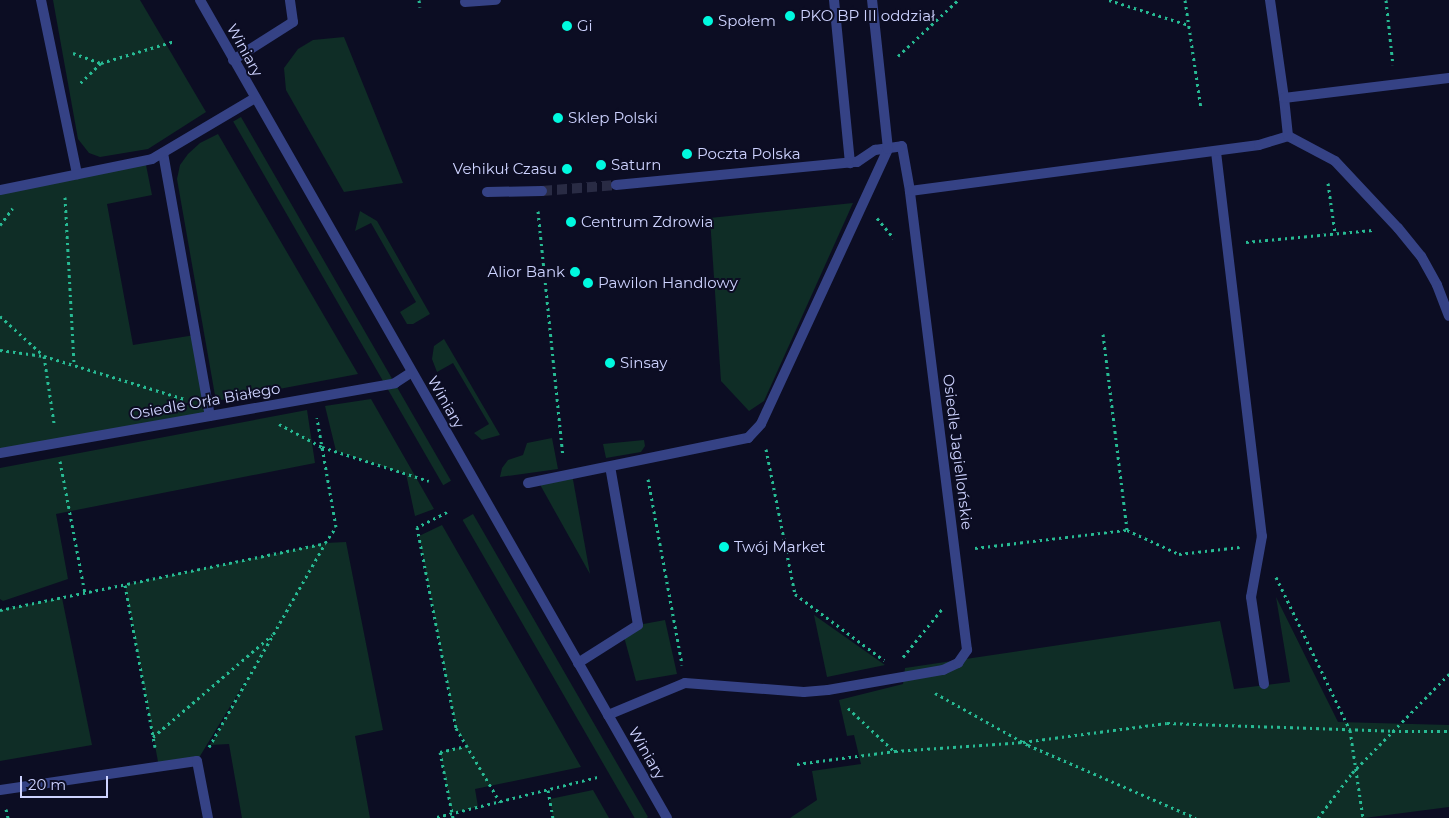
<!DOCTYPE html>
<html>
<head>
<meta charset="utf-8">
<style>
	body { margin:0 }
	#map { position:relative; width:1449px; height:818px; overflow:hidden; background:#0c0d23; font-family:Montserrat,sans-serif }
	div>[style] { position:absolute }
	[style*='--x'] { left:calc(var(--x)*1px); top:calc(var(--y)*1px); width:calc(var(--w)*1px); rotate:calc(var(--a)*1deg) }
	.green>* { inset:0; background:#0f2d26; transform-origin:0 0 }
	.pedestrian-tunnel>* { height:10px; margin-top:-5px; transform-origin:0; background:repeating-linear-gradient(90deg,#292b44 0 10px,transparent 0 15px) }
	.path>* { height:3px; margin-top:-1.5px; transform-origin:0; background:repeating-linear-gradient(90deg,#27ba93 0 2.5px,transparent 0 6.5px) }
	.service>* { height:10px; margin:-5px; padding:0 5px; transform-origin:5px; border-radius:5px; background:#354285 }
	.pedestrian>* { height:10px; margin:-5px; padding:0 5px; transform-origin:5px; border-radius:5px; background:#354285 }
	.minor>* { height:10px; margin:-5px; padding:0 5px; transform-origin:5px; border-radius:5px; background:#354285 }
	.tertiary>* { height:10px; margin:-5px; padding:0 5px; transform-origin:5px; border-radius:5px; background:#354285 }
	.dots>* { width:14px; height:14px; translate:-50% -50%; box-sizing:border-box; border:2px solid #0c0d23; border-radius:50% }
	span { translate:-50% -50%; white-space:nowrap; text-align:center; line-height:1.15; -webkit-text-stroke:4px #0c0d23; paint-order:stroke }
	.poi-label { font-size:15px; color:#ced3ff }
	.left { translate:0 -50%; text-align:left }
	.right { translate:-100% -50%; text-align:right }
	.street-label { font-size:15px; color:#ced3ff }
	.scale { position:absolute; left:20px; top:776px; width:88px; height:22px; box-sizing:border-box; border:2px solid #ced3ff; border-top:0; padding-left:6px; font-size:15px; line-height:18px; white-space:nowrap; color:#ced3ff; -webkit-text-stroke:4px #0c0d23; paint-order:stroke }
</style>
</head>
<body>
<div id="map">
	<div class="green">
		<i style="clip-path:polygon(53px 0,140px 0,206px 112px,148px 149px,100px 157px,89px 153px,78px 139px)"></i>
		<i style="clip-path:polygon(344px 37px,403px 183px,344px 192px,286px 90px,284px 68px,298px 49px,313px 40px)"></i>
		<i style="left:241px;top:117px;width:420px;height:9px;rotate:60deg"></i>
		<i style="clip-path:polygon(218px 134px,358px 374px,216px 401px,177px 179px,180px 165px,188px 154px,200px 143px)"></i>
		<i style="clip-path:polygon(145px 160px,152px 195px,107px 204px,133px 345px,195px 335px,210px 416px,0 453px,0 190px)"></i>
		<i style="clip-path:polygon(853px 203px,764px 401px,749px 411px,721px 381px,710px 218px)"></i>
		<i style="clip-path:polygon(360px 211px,377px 221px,430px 314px,413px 324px,407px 324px,400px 312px,416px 302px,371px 223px,355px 231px)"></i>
		<i style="clip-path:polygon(444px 339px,500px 435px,482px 440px,474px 433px,489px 424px,453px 363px,437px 372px,432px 359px,434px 346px)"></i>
		<i style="clip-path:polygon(371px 399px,434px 509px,415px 516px,406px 474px,336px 451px,325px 406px)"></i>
		<i style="clip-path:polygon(307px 410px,315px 463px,56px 514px,68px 579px,3px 601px,0 599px,0 468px)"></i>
		<i style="clip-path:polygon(552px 438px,558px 469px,500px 477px,502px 468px,508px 460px,523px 455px,527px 443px)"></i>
		<i style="clip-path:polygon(644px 440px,645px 446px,641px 452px,606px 458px,603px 444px)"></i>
		<i style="clip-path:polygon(572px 474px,590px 574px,538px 481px)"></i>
		<i style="left:473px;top:514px;width:350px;height:12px;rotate:60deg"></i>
		<i style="clip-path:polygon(442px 525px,581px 767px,475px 789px,478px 807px,452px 813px,440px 752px,467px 746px,456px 728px,419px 536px)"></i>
		<i style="clip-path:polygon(346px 542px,383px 730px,355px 736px,370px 818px,242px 818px,229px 744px,210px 745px,254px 667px,197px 761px,159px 767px,125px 585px,325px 543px)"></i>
		<i style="clip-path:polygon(1276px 597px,1338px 722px,1449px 725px,1449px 807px,1364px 818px,790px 818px,817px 800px,812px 771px,861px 764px,854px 735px,847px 736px,839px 700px,903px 684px,905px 668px,1220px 621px,1234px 689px,1290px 682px)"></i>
		<i style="clip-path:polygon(62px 598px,92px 745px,0 761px,0 610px)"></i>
		<i style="clip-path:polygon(814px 615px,885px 665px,827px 677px)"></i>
		<i style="clip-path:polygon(665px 620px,677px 674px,636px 681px,623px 633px,638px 625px)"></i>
		<i style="clip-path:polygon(593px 790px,609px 818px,553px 818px,550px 799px)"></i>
	</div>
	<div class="pedestrian-tunnel">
		<i style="--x:542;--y:191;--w:74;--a:-4.6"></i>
	</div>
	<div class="path">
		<i style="--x:419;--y:0;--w:7;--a:82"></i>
		<i style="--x:1109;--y:0;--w:84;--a:17.4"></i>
		<i style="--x:1185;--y:0;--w:110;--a:81.6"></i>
		<i style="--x:1386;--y:0;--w:65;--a:83.9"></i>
		<i style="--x:73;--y:53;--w:30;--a:20"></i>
		<i style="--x:101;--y:63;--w:30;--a:136"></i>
		<i style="--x:898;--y:56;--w:82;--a:-43"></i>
		<i style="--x:101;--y:63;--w:77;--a:-16.6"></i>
		<i style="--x:1328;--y:183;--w:50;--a:82"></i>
		<i style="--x:65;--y:197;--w:168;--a:86.9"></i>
		<i style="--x:538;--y:211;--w:246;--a:84.2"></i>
		<i style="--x:877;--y:218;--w:26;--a:50"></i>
		<i style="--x:0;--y:225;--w:21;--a:-53"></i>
		<i style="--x:1246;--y:242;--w:127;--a:-5.4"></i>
		<i style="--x:0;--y:316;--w:59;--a:42.3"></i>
		<i style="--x:44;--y:356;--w:147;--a:17"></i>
		<i style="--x:1103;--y:334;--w:197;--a:83"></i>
		<i style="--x:0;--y:350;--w:44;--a:7.8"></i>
		<i style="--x:44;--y:356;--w:68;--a:81.5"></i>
		<i style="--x:279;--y:424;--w:49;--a:28.1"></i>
		<i style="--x:322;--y:447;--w:112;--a:17.6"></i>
		<i style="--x:766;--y:449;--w:148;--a:78.7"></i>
		<i style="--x:795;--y:594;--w:111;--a:36.6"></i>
		<i style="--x:60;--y:461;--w:134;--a:79.3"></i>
		<i style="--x:648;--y:479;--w:189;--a:79.6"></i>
		<i style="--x:447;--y:512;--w:34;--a:153"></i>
		<i style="--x:417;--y:527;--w:205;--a:79"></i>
		<i style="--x:456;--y:728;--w:86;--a:59.3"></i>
		<i style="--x:975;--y:548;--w:153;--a:-6.8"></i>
		<i style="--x:1127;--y:530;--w:57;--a:24.8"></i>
		<i style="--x:1179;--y:554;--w:61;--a:-6.5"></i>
		<i style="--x:1276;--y:577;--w:170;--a:64.2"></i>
		<i style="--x:1350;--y:730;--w:89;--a:81.6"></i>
		<i style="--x:125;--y:585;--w:165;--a:79.5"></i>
		<i style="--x:0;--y:610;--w:332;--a:-11.6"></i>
		<i style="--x:325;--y:543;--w:19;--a:-55"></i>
		<i style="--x:336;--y:527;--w:111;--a:-99.9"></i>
		<i style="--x:903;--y:657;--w:62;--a:-50.9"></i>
		<i style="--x:935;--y:693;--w:107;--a:29.2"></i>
		<i style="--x:1028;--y:745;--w:183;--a:23.5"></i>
		<i style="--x:848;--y:708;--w:63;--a:43.1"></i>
		<i style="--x:153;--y:737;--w:157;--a:-40.6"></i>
		<i style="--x:209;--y:747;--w:234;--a:-60.3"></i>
		<i style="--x:797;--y:764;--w:99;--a:-7.6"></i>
		<i style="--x:895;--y:751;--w:128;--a:-4"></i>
		<i style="--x:1023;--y:742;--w:145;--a:-7.5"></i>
		<i style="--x:1167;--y:723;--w:225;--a:2"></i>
		<i style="--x:1392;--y:731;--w:57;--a:0"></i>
		<i style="--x:548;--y:790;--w:28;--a:80"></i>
		<i style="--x:6;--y:809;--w:9;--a:77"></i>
		<i style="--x:437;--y:817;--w:166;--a:-14"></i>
		<i style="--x:453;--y:818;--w:67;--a:-101.1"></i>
		<i style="--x:440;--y:752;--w:28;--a:-13"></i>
		<i style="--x:1318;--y:818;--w:56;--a:-52.9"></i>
		<i style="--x:1352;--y:773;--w:139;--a:-45.6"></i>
	</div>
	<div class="service">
		<i style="--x:41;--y:0;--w:178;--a:78.3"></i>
		<i style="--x:834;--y:0;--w:164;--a:84.4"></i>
		<i style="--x:465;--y:2;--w:31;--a:-4"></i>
		<i style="--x:902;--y:146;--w:46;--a:79.9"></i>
		<i style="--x:163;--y:153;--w:267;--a:79.9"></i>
		<i style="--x:578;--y:663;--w:71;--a:-32.3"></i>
		<i style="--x:638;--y:625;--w:160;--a:-100"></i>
	</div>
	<div class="pedestrian">
		<i style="--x:616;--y:185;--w:242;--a:-5.5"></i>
		<i style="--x:857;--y:162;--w:22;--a:-34"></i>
		<i style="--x:875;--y:150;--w:27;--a:-8"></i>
		<i style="--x:487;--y:192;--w:55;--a:-1"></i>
		<i style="--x:0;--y:453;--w:401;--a:-10"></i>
		<i style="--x:395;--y:383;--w:20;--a:-33"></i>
		<i style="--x:528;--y:483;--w:225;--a:-11.6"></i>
		<i style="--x:748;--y:438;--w:19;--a:-47"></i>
		<i style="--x:761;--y:424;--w:303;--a:-65.2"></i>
		<i style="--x:888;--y:149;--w:150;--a:-96.1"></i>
	</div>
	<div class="minor">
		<i style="--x:1270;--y:0;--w:99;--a:81.9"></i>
		<i style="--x:233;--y:60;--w:71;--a:-32.3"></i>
		<i style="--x:293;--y:22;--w:22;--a:-98"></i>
		<i style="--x:1288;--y:136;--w:53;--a:28"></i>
		<i style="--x:1335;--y:161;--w:92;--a:46.8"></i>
		<i style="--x:1398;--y:228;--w:36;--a:51"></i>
		<i style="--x:1421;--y:256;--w:33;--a:61"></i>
		<i style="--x:1437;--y:285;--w:33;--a:69"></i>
		<i style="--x:1216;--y:152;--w:387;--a:83.2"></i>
		<i style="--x:1262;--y:536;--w:62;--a:100.2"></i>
		<i style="--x:1251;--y:597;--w:88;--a:81.5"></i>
		<i style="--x:0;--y:190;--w:155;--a:-11.5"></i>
		<i style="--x:152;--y:159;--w:120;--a:-30.6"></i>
		<i style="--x:608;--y:715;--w:83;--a:-22.6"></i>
		<i style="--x:685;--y:683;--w:119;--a:4.3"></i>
		<i style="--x:804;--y:692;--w:24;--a:-5"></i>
		<i style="--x:828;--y:690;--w:117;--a:-9.9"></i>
		<i style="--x:943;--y:670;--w:17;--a:-25"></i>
		<i style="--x:958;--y:663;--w:16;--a:-55"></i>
		<i style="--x:967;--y:650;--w:463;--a:-97.1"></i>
		<i style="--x:910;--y:191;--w:352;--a:-7.5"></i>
		<i style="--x:1259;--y:145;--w:30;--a:-17"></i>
		<i style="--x:1288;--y:136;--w:38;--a:-96"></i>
		<i style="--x:1284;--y:98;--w:166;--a:-6.9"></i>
		<i style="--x:0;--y:790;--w:199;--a:-8.4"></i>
		<i style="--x:197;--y:761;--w:58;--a:79.1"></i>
	</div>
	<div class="tertiary">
		<i style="--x:200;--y:0;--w:942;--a:60.28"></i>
	</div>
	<div class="dots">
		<i style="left:790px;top:16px;background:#00f9df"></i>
		<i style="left:708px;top:21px;background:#00f9df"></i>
		<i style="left:567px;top:26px;background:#00f9df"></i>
		<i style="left:558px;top:118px;background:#00f9df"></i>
		<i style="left:687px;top:154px;background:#00f9df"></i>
		<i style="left:601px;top:165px;background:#00f9df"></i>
		<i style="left:567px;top:169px;background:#00f9df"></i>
		<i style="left:571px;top:222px;background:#00f9df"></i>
		<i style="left:575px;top:272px;background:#00f9df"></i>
		<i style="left:588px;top:283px;background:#00f9df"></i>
		<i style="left:610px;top:363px;background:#00f9df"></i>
		<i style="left:724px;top:547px;background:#00f9df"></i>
	</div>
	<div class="poi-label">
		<span class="left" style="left:800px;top:16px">PKO BP III oddział</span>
		<span class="left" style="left:718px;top:21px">Społem</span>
		<span class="left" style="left:577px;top:26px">Gi</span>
		<span class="left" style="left:568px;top:118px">Sklep Polski</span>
		<span class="left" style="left:697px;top:154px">Poczta Polska</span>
		<span class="left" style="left:611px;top:165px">Saturn</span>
		<span class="right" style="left:557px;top:169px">Vehikuł Czasu</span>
		<span class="left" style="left:581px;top:222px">Centrum Zdrowia</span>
		<span class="right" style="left:565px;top:272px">Alior Bank</span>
		<span class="left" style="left:598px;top:283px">Pawilon Handlowy</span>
		<span class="left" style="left:620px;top:363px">Sinsay</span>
		<span class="left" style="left:734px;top:547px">Twój Market</span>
	</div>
	<div class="street-label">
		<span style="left:245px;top:50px;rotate:61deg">Winiary</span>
		<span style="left:205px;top:401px;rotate:-10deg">Osiedle Orła Białego</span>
		<span style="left:446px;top:402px;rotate:60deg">Winiary</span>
		<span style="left:958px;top:452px;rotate:83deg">Osiedle Jagiellońskie</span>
		<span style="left:647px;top:753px;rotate:60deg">Winiary</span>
	</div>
	<div class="scale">20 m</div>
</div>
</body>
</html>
